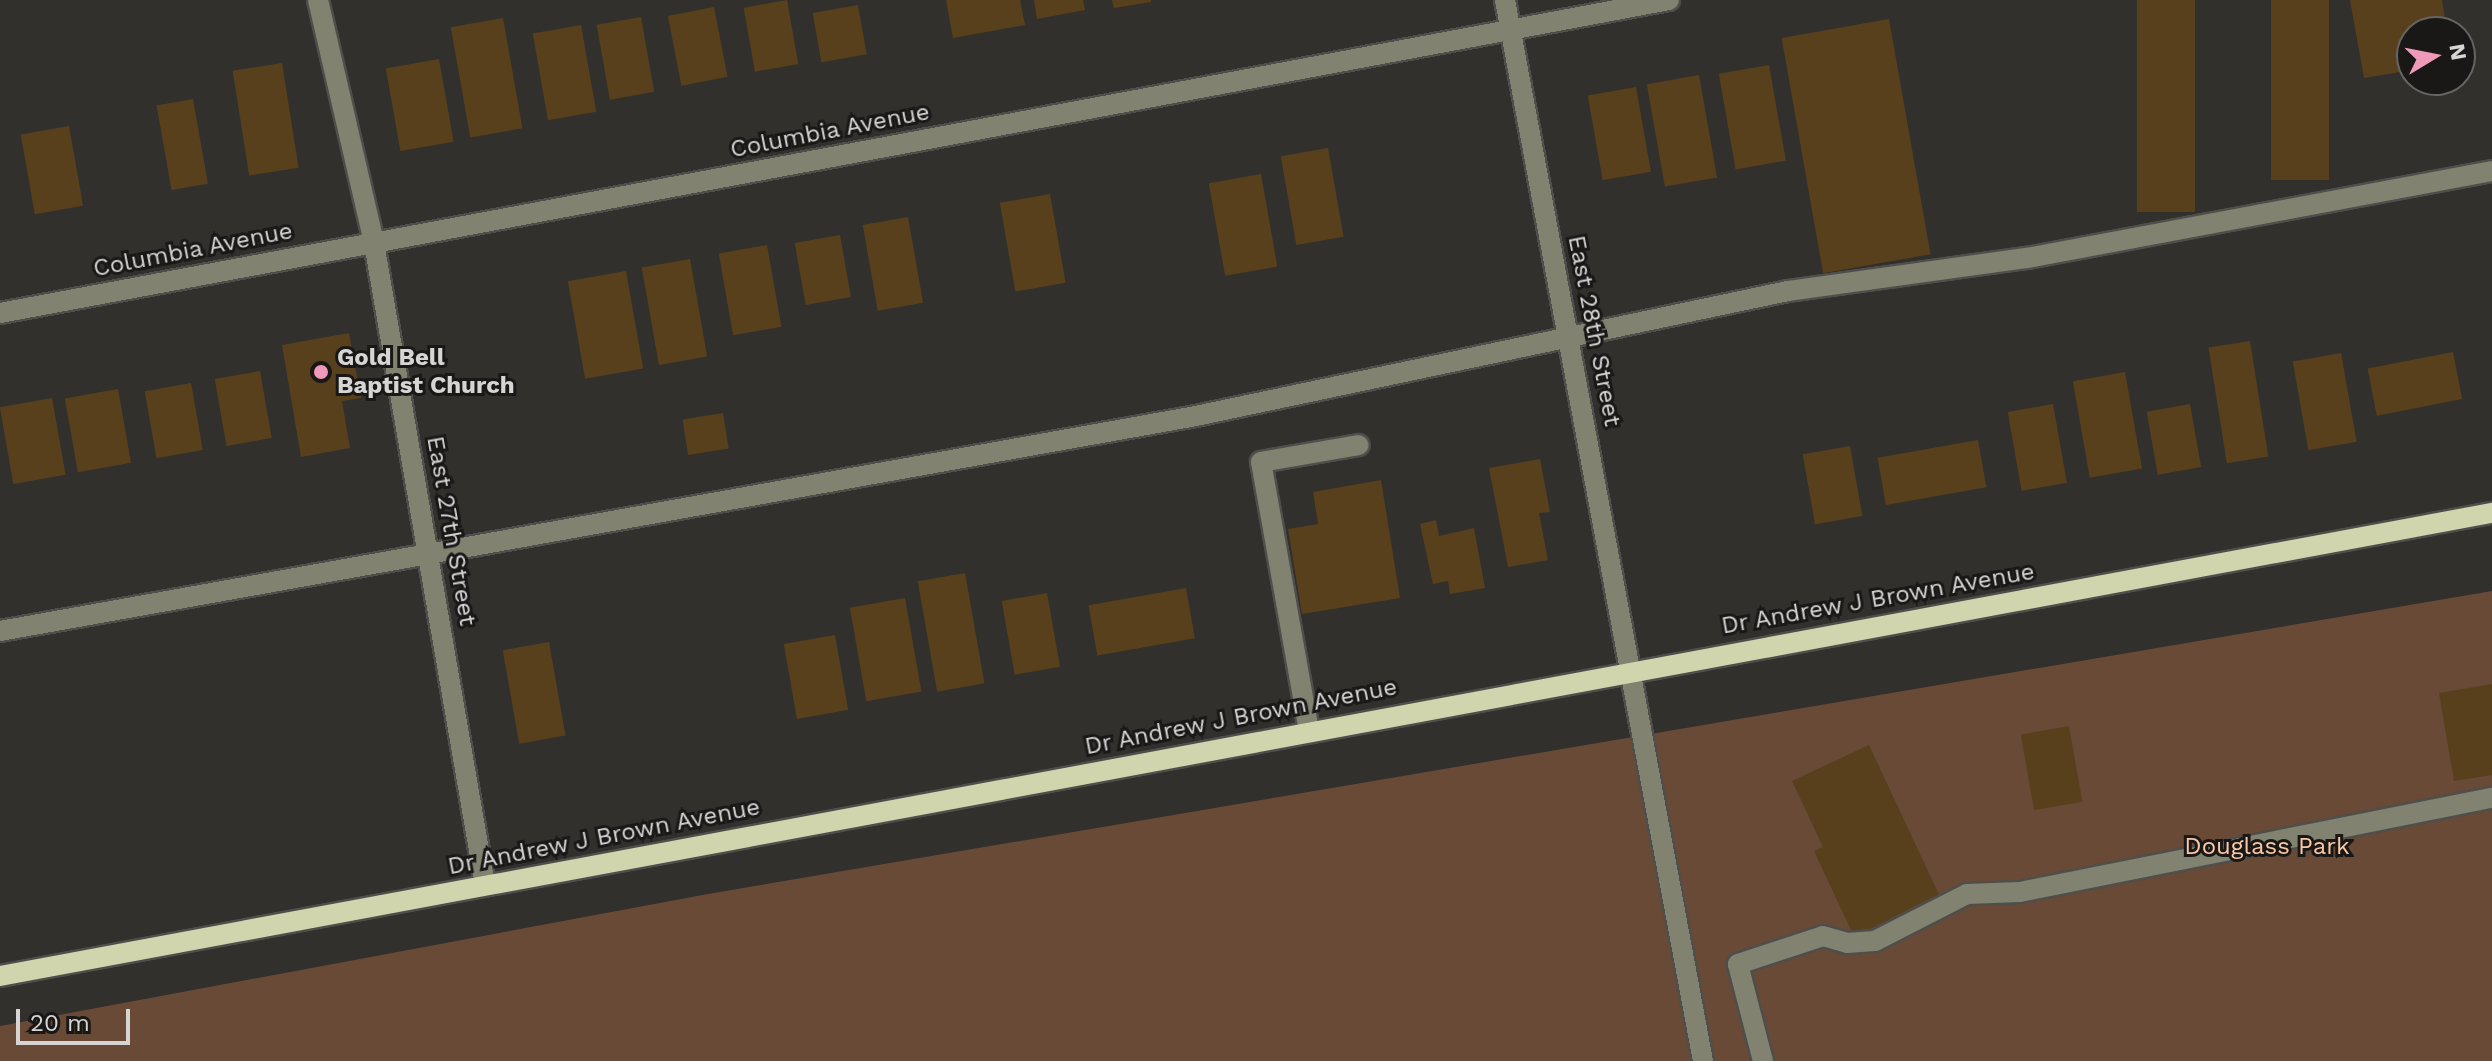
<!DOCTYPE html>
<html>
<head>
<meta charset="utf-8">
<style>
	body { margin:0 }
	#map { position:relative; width:2492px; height:1061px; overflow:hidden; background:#31302d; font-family:"Work Sans",sans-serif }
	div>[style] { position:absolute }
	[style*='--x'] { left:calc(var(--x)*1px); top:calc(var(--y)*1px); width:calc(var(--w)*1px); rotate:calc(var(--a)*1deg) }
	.green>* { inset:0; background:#694a36 }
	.building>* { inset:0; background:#59401c; transform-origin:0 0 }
	.roads { filter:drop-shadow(2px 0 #4f4e4b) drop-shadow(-2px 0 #4f4e4b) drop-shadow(0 2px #4f4e4b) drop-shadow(0 -2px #4f4e4b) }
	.minor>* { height:20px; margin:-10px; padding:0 10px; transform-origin:10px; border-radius:10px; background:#818370 }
	.major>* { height:20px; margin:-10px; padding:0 10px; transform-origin:10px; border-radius:10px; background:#d1d5ae }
	.dots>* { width:22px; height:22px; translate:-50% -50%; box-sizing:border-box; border:4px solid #191817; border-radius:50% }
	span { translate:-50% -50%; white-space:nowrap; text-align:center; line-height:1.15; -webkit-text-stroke:6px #191817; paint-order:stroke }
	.street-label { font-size:24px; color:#d6d5d4 }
	.poi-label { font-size:24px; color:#d6d5d4; font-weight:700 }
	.left { translate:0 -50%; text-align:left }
	.park-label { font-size:24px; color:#fac7a5 }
	.north { position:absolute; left:2396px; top:16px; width:80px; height:80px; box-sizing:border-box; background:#191817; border:2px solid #656463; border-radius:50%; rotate:80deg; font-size:22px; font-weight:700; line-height:32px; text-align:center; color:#d6d5d4 }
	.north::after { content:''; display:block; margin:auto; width:28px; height:36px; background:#ef9ab8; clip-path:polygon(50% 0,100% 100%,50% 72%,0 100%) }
	.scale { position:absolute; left:16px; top:1009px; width:114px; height:36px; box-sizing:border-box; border:4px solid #d6d5d4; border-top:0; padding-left:10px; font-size:24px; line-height:28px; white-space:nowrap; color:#d6d5d4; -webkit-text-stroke:6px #191817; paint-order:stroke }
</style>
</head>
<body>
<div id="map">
	<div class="green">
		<i style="clip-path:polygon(2492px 591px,2492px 1061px,0 1061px,0 1026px,708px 894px)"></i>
	</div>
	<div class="building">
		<i style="left:787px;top:0;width:65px;height:44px;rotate:80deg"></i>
		<i style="clip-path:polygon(946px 0,1020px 0,1025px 25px,953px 38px)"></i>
		<i style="clip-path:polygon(1034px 0,1083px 0,1085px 10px,1037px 19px)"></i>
		<i style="clip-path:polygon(1112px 0,1151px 0,1151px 2px,1114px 8px)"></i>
		<i style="left:2137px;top:0;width:58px;height:212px"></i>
		<i style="left:2271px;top:0;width:58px;height:180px"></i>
		<i style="clip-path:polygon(2350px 0,2442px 0,2447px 32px,2412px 32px,2412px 70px,2364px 78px)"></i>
		<i style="left:858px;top:5px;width:50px;height:46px;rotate:80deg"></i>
		<i style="left:714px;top:7px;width:71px;height:47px;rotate:79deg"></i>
		<i style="left:641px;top:17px;width:76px;height:45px;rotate:80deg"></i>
		<i style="left:503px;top:18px;width:112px;height:53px;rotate:80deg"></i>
		<i style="left:1889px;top:19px;width:239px;height:109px;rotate:80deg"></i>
		<i style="left:581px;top:25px;width:88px;height:49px;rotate:80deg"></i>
		<i style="left:439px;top:59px;width:84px;height:54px;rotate:80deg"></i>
		<i style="left:282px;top:63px;width:106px;height:50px;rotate:81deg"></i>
		<i style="left:1769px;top:65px;width:97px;height:51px;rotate:80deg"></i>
		<i style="left:1699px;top:75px;width:104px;height:53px;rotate:80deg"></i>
		<i style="left:1636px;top:87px;width:86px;height:49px;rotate:80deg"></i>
		<i style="left:193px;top:99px;width:86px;height:37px;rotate:80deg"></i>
		<i style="left:69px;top:126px;width:81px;height:49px;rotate:80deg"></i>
		<i style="left:1328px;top:148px;width:90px;height:48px;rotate:80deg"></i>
		<i style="left:1261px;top:174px;width:94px;height:53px;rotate:80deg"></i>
		<i style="left:1050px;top:194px;width:90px;height:51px;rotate:80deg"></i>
		<i style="left:908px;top:217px;width:87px;height:46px;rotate:80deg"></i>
		<i style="left:840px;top:235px;width:63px;height:46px;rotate:80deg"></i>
		<i style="left:767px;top:245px;width:83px;height:49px;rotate:80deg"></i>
		<i style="left:690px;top:259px;width:99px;height:49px;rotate:80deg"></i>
		<i style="left:626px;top:271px;width:99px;height:59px;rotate:80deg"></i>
		<i style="clip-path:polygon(349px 333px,361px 398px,342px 401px,350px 448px,301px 457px,282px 345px)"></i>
		<i style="left:2250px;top:341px;width:117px;height:42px;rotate:81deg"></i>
		<i style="left:2453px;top:352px;width:48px;height:87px;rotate:79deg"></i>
		<i style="left:2341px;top:353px;width:90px;height:49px;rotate:80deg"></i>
		<i style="left:260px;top:371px;width:68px;height:46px;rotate:80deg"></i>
		<i style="left:2125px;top:372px;width:98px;height:53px;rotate:80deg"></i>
		<i style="left:191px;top:383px;width:68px;height:47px;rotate:80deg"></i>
		<i style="left:118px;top:389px;width:75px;height:54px;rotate:80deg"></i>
		<i style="left:52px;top:398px;width:78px;height:53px;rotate:80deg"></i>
		<i style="left:2053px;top:404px;width:80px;height:46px;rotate:80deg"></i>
		<i style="left:2190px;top:404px;width:64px;height:44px;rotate:80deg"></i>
		<i style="left:723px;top:413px;width:36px;height:41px;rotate:81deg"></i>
		<i style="left:1978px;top:440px;width:48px;height:102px;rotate:80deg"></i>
		<i style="left:1850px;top:446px;width:71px;height:48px;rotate:80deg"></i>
		<i style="clip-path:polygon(1540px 459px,1550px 512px,1539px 513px,1548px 560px,1508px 567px,1489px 468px)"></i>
		<i style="clip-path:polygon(1381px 480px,1400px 598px,1302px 614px,1288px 529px,1318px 524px,1313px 492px)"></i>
		<i style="clip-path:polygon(1436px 520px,1439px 536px,1474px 528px,1485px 588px,1450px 594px,1448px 581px,1433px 584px,1420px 524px)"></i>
		<i style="left:965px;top:573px;width:112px;height:48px;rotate:80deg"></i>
		<i style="left:1186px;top:588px;width:51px;height:99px;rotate:80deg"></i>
		<i style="left:1047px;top:593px;width:75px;height:46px;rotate:80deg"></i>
		<i style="left:905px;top:598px;width:95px;height:56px;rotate:80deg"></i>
		<i style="left:835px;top:635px;width:76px;height:52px;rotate:80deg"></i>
		<i style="left:549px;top:642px;width:95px;height:47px;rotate:80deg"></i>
		<i style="clip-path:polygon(2492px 684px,2492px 775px,2454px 781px,2439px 693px)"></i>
		<i style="left:2069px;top:726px;width:77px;height:49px;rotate:80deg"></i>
		<i style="clip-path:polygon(1869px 745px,1942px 901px,1856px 941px,1814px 851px,1823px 847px,1792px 781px)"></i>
	</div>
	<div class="roads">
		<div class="minor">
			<i style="--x:318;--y:0;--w:249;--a:77"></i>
			<i style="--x:374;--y:243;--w:652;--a:80.19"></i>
			<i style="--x:1505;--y:0;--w:1079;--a:79.43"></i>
			<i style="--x:0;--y:313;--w:1698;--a:-10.62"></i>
			<i style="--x:0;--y:631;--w:1210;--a:-10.19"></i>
			<i style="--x:1191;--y:417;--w:610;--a:-11.92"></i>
			<i style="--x:1788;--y:291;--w:241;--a:-7.9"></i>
			<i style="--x:2027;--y:258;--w:473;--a:-10.6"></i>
			<i style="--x:1309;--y:731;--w:273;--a:-100.1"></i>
			<i style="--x:1261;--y:462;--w:99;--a:-9.8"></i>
			<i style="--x:1763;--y:1061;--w:100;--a:-104.5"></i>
			<i style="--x:1738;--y:964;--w:89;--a:-18.2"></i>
			<i style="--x:1823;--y:936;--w:25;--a:16"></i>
			<i style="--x:1847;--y:943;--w:28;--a:-4"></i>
			<i style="--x:1875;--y:941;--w:103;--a:-27.1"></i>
			<i style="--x:1967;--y:894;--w:53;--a:-2.2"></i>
			<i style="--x:2020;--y:892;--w:481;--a:-11.3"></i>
		</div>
		<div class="major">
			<i style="--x:0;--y:976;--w:2535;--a:-10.53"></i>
		</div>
	</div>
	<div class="dots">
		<i style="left:321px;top:372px;background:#ef9ab8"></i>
	</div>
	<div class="street-label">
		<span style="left:830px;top:131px;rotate:-11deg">Columbia Avenue</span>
		<span style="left:193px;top:250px;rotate:-11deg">Columbia Avenue</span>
		<span style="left:1594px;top:331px;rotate:79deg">East 28th Street</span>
		<span style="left:451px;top:531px;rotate:80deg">East 27th Street</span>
		<span style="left:1878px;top:599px;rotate:-10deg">Dr Andrew J Brown Avenue</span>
		<span style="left:1241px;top:717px;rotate:-11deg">Dr Andrew J Brown Avenue</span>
		<span style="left:604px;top:837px;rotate:-11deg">Dr Andrew J Brown Avenue</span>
	</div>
	<div class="poi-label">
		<span class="left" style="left:337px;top:372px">Gold Bell<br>Baptist Church</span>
	</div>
	<div class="park-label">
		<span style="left:2267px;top:847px">Douglass Park</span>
	</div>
	<div class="north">N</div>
	<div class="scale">20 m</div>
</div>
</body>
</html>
